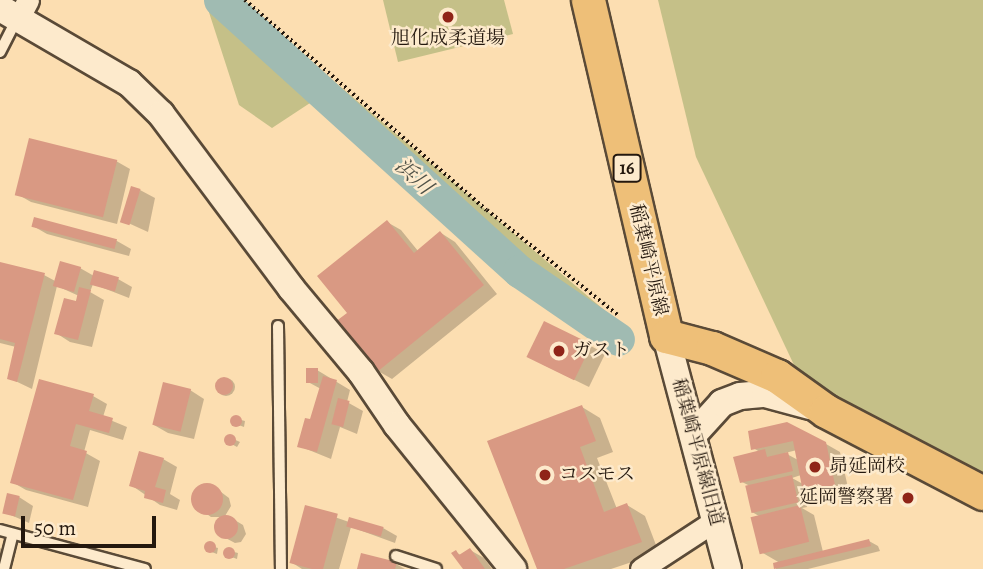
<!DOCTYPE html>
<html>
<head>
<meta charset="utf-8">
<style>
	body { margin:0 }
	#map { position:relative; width:983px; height:569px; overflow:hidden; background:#fcdeb1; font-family:Alegreya,"Noto Serif JP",serif }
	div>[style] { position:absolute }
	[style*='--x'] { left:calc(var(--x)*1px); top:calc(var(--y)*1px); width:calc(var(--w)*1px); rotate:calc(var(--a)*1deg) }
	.green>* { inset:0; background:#c5c088 }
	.shadow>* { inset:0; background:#0003 }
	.round { border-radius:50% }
	.river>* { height:33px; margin:-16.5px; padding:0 16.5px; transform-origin:16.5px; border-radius:16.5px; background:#a0bbb2 }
	.building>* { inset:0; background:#d99983; transform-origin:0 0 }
	.path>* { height:3.5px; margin-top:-1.75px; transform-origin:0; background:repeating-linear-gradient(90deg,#24180e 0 2px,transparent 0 5.5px) }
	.roads { filter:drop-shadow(2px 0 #5a4a37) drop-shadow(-2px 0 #5a4a37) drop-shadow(0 2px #5a4a37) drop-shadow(0 -2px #5a4a37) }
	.service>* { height:10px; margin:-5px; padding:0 5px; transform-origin:5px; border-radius:5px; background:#fdeacc }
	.minor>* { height:21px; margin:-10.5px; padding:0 10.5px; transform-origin:10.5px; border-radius:10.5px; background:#fdeacc }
	.tertiary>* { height:26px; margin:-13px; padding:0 13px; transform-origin:13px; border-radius:13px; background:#fdeacc }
	.primary>* { height:33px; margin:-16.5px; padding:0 16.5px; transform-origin:16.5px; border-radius:16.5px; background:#eebf78 }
	.dots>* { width:19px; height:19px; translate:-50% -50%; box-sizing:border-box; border:4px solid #fdeacc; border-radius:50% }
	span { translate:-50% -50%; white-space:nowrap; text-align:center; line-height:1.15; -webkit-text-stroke:5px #fdeacc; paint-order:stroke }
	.shield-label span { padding:2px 5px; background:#fdeacc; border:2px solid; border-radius:5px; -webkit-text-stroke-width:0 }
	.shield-label { font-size:18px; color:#24180e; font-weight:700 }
	.poi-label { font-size:19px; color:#24180e }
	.left { translate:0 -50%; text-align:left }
	.right { translate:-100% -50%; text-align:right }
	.street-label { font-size:19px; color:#24180e }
	.water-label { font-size:21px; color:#4f5147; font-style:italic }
	.scale { position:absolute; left:21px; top:516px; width:135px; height:32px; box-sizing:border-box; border:4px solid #24180e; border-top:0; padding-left:9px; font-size:21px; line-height:24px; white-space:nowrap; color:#24180e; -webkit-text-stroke:5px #fdeacc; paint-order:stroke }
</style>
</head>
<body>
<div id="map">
	<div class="green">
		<i style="clip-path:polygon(205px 0,238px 0,616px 320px,617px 333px,550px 297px,310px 103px,272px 128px,239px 105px)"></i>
		<i style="clip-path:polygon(383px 0,504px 0,513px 34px,398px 62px)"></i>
		<i style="clip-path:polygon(658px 0,983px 0,983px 477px,802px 382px,696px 157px)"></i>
	</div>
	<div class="shadow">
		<i style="clip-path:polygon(116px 161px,130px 169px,117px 224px,31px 202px,17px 194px)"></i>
		<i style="clip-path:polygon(140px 190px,155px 198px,148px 232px,126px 222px)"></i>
		<i style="clip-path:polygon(387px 222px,401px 230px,418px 251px,441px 233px,455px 242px,497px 294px,392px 379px,378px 371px)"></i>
		<i style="clip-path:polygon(33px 226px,117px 241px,131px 249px,129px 256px,47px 234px)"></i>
		<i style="clip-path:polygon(0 263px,44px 275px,57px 282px,80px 268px,94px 276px,118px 279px,132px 287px,129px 298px,93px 284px,90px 292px,104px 300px,92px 347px,70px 342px,56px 333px,79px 296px,57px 286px,32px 389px,9px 378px,16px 347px,0 343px)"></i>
		<i style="clip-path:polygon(591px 346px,605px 354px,589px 387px,542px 364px)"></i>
		<i style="clip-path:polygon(317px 370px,350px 390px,347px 402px,363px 411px,357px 434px,340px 427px,331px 459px,299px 446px,312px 422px,321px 389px,308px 382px)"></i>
		<i class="round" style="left:217px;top:378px;width:18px;height:18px"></i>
		<i style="clip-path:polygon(190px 390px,204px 399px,194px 439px,168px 433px,154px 425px)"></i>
		<i style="clip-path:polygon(93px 396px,107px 404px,103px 417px,127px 427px,123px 440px,90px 430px,84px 452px,100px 461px,88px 507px,26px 490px,12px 482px)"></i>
		<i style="clip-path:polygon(582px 407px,600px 418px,613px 452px,597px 458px,617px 509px,627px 505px,645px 516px,659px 553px,611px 569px,539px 569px)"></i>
		<i style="clip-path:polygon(233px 418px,245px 421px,244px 427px,233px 423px)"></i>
		<i style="clip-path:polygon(evenodd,750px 432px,826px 444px,840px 452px,849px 492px,818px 499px,803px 490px,807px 507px,802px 508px,814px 515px,823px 552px,869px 541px,878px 546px,880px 551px,808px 569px,776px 569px,775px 564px,780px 563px,761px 552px,759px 516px,752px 512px,750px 486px,742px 482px,760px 452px,753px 448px,750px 432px,797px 450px,798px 460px,785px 453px,797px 450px,750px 432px,801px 475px,803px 484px,792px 478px,801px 475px)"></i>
		<i style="clip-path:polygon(229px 437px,240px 442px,237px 447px,226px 441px)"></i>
		<i style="clip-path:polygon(163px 459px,177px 467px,170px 494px,180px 500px,177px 510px,160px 505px,131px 485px)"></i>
		<i style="clip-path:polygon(213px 486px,229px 498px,231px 506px,225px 516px,233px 519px,243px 525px,246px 534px,241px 542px,235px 543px,218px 534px,217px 521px,226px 517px,211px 517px,194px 505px,193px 495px,198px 487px)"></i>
		<i style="clip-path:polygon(19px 497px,33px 506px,29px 523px,4px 512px)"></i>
		<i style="clip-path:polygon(306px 507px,349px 522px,383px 528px,397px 536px,395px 543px,351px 527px,339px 569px,302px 569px,291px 562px)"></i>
		<i style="clip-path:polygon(207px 545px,218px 548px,217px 554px,206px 550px)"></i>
		<i style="clip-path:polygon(0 548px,6px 552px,0 569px)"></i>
		<i style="clip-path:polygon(226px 550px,238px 553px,237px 559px,226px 555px)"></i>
		<i style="clip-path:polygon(470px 550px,484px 558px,492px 569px,465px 569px,456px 552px,462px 556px)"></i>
		<i style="clip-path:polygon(396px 564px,405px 569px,359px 569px)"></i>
	</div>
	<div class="river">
		<i style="--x:220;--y:0;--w:404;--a:42.2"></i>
		<i style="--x:519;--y:271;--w:120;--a:34.5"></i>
	</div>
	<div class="building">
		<i style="left:29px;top:138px;width:91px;height:59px;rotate:14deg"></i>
		<i style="left:131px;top:186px;width:10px;height:38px;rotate:17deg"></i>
		<i style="left:34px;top:217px;width:86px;height:10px;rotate:15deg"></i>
		<i style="clip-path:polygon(387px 220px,414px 253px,440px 231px,484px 285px,377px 372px,335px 322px,347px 313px,317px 276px)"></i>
		<i style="left:60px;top:261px;width:22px;height:26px;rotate:16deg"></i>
		<i style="clip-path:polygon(0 262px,45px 273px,17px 382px,7px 379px,15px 343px,0 339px)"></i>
		<i style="left:94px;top:270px;width:26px;height:15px;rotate:16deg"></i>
		<i style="clip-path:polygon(79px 287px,91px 290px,78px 340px,54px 334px,64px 298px,76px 301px)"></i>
		<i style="left:544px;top:321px;width:53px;height:40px;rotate:26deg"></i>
		<i style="left:306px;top:368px;width:12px;height:15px"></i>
		<i style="clip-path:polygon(323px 376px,337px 380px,317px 452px,297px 447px,305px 418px,310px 419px)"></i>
		<i class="round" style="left:215px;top:377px;width:18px;height:18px"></i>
		<i style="clip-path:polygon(39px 379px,94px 394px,89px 411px,113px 418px,109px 433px,76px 424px,70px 446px,87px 451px,73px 500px,10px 483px)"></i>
		<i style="left:163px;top:382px;width:29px;height:44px;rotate:14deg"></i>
		<i style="left:338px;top:398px;width:12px;height:27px;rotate:14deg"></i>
		<i style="clip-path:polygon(582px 405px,596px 441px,580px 447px,604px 512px,627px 503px,642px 542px,564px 569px,537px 569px,487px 441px)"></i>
		<i class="round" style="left:230px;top:415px;width:12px;height:12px"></i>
		<i style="clip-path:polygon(787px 422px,826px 442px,835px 485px,803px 492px,793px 441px,751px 450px,748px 431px)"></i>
		<i class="round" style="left:224px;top:434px;width:12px;height:12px"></i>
		<i style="clip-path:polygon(765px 449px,767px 457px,788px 452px,793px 471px,740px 483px,733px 457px)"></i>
		<i style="clip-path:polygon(139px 451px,164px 458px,155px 487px,166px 490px,163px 503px,144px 498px,145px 491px,129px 486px)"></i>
		<i style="left:792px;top:475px;width:28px;height:48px;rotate:77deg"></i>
		<i class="round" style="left:191px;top:483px;width:32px;height:32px"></i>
		<i style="left:7px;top:493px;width:13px;height:21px;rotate:13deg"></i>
		<i style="left:305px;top:505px;width:34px;height:60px;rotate:15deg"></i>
		<i style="left:800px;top:505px;width:38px;height:51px;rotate:76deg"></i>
		<i class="round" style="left:214px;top:515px;width:24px;height:24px"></i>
		<i style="left:349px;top:517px;width:36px;height:10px;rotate:16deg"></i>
		<i style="clip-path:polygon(869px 539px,871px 546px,774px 569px,773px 563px)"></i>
		<i class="round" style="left:204px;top:541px;width:12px;height:12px"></i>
		<i class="round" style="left:223px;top:547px;width:12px;height:12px"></i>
		<i style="clip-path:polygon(470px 548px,485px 569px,463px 569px,451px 553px,456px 550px,459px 555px)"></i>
		<i style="clip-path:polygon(361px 553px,397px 562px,395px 569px,357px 569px)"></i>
	</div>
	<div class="path">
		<i style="--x:245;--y:0;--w:320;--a:41"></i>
		<i style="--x:487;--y:210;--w:168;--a:38.7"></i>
	</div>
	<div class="roads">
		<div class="service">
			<i style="--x:0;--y:52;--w:37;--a:-63"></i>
			<i style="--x:278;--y:326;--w:243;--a:89.3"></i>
			<i style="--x:0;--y:530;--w:150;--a:15.1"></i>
			<i style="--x:396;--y:556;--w:42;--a:18"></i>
			<i style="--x:4;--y:569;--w:36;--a:-76"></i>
		</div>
		<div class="minor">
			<i style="--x:19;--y:17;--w:19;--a:-62"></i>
			<i style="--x:641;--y:569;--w:90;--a:-33.2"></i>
		</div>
		<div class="tertiary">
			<i style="--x:0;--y:8;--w:149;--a:30.2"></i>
			<i style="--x:129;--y:83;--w:45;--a:44.1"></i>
			<i style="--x:161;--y:114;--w:217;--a:53.2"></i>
			<i style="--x:291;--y:288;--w:109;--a:50.2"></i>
			<i style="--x:361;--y:372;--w:64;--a:55.8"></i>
			<i style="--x:397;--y:425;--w:185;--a:51.1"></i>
			<i style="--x:666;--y:336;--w:241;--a:75.1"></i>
			<i style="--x:693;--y:435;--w:43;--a:-47.8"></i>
			<i style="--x:722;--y:403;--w:19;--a:-21"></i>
			<i style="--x:740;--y:396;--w:25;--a:-5"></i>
			<i style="--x:765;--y:394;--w:47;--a:14.9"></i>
		</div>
		<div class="primary">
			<i style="--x:588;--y:0;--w:345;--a:76.9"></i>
			<i style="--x:666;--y:336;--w:48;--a:14.6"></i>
			<i style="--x:712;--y:348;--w:71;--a:23.3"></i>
			<i style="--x:777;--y:376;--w:60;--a:35.5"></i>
			<i style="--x:826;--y:411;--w:177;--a:27.6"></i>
		</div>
	</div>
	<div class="dots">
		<i style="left:448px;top:17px;background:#8f2418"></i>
		<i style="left:559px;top:351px;background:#8f2418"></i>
		<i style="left:815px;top:467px;background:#8f2418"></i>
		<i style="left:545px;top:475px;background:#8f2418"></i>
		<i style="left:908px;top:498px;background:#8f2418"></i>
	</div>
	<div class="shield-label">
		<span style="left:627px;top:168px">16</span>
	</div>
	<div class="poi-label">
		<span style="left:448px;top:39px">旭化成柔道場</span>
		<span class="left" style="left:573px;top:351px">ガスト</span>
		<span class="left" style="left:829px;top:467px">昴延岡校</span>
		<span class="left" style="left:559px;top:475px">コスモス</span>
		<span class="right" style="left:894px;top:498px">延岡警察署</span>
	</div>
	<div class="street-label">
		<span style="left:648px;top:260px;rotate:77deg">稲葉崎平原線</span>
		<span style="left:697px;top:452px;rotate:75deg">稲葉崎平原線旧道</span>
	</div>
	<div class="water-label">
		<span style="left:414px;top:176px;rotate:42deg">浜川</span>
	</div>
	<div class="scale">50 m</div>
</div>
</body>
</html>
